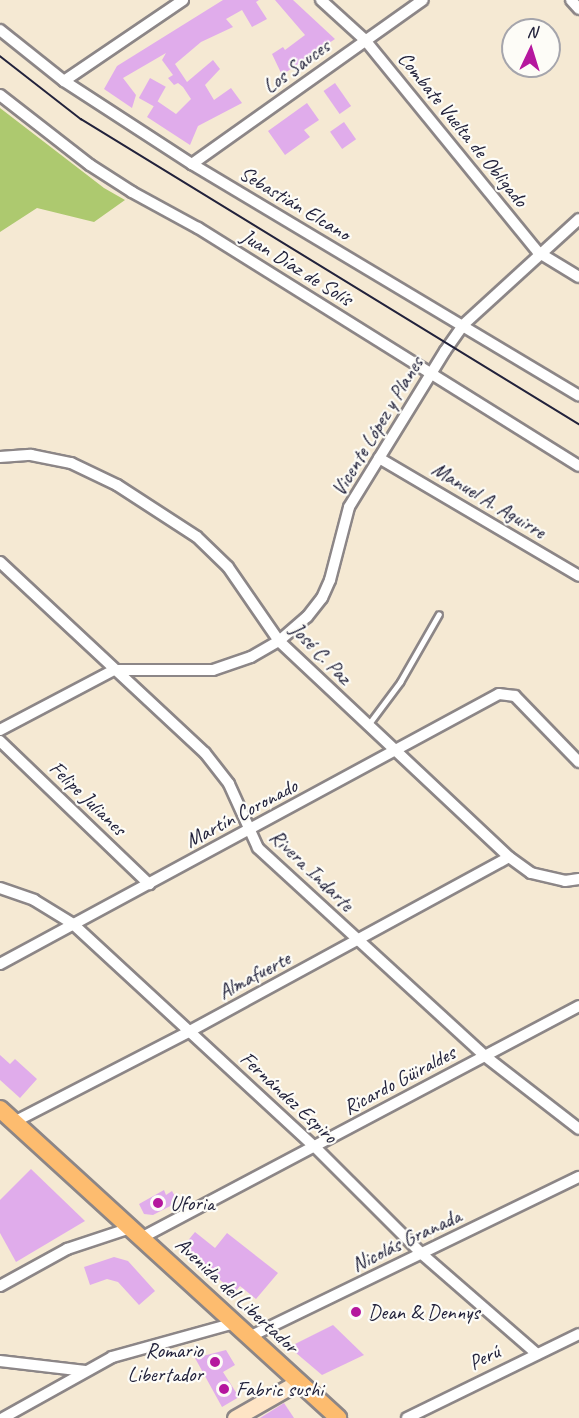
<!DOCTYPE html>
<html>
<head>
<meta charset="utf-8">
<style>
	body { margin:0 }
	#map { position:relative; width:579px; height:1418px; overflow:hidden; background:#f5e9d3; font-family:Caveat,sans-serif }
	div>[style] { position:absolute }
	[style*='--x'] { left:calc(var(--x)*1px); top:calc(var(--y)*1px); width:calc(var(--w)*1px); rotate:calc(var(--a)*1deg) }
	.green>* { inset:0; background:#adc96f }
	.building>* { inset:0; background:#e0aceb; transform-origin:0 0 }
	.roads { filter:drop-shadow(2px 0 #8c8687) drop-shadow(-2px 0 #8c8687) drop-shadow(0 2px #8c8687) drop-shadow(0 -2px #8c8687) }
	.lane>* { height:5px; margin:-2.5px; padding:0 2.5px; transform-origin:2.5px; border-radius:2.5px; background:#fff }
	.street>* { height:10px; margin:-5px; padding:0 5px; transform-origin:5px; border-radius:5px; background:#fff }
	.secondary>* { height:15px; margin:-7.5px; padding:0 7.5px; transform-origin:7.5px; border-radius:7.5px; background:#fee4c5 }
	.primary>* { height:16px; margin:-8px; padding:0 8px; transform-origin:8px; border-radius:8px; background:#fdbc6f }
	.tram>* { height:1.5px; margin:-0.75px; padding:0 0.75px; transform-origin:0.75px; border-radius:0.75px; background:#22223b }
	.dots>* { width:16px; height:16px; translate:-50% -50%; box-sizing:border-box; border:3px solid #fdfcf7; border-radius:50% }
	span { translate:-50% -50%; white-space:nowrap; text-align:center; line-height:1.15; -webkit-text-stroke:4.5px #fdfcf7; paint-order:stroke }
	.street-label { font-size:21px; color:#22223b }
	.poi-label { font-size:21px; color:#22223b }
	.left { translate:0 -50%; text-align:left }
	.right { translate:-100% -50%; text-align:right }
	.north { position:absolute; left:501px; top:18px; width:60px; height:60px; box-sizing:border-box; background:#fdfcf7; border:2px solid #a5a5ac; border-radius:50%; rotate:4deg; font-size:16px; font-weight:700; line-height:24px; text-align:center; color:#22223b }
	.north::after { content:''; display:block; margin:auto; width:21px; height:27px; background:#b5179e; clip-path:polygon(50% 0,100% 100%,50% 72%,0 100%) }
</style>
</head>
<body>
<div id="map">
	<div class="green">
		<i style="clip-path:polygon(0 108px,104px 188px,125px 200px,94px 222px,37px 208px,0 232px)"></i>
	</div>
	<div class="building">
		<i style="clip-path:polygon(223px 0,259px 0,256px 2px,267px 19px,252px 27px,242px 10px,226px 19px,233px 27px,201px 42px,175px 64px,187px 82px,213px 60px,220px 69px,205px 85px,214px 100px,231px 88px,242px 103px,198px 126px,190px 145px,147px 117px,157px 101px,176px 114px,191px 99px,183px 87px,178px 83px,174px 85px,168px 78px,173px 75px,162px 60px,166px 53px,123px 78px,136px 95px,132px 108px,104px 89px,117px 66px)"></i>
		<i style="clip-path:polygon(275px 0,293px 0,335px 39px,282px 75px,272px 54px,283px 47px,285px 50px,305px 35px)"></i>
		<i style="left:150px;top:78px;width:18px;height:23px;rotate:29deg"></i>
		<i style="left:335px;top:83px;width:28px;height:14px;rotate:55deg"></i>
		<i style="clip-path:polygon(307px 103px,319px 120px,304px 130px,310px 137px,285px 155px,268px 131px)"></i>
		<i style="left:344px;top:122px;width:21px;height:17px;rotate:55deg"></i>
		<i style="clip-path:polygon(0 1055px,10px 1064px,15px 1059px,37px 1079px,20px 1098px,0 1080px)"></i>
		<i style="clip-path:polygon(31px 1169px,85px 1221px,16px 1262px,0 1233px,0 1200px)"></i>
		<i style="clip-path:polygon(164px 1190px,166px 1195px,172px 1191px,178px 1202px,153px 1215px,144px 1214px,139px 1204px)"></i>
		<i style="clip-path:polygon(195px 1232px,215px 1248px,227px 1233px,278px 1273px,256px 1299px,240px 1286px,235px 1292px,181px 1249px)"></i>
		<i style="clip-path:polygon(114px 1257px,128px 1261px,155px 1291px,139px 1305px,118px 1282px,107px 1279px,90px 1285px,84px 1267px)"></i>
		<i style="clip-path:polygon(333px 1325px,364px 1355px,322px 1375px,289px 1347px)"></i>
		<i style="clip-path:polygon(226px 1350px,235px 1365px,223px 1372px,239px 1397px,222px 1407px,195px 1358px)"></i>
		<i style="clip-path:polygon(284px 1403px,294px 1418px,260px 1418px)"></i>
	</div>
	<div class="roads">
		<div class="lane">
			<i style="--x:368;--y:725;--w:54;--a:-53.3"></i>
			<i style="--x:400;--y:682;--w:78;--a:-60.2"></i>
		</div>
		<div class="street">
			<i style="--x:321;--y:0;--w:59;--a:42.3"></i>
			<i style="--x:365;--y:40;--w:274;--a:50.8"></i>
			<i style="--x:538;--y:252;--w:48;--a:31.4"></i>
			<i style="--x:571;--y:0;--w:12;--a:48"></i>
			<i style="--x:0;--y:30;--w:82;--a:38.6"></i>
			<i style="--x:64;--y:81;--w:153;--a:33"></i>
			<i style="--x:192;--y:164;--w:451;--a:30.9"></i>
			<i style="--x:64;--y:81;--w:144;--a:-34.2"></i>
			<i style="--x:0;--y:95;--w:114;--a:37.9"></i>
			<i style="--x:90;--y:165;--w:50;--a:32.7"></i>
			<i style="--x:132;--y:192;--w:75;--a:28.6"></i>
			<i style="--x:198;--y:228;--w:449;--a:32"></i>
			<i style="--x:192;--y:164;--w:283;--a:-35.4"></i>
			<i style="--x:0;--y:457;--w:31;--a:-4"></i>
			<i style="--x:31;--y:455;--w:41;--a:11.3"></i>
			<i style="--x:71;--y:463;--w:51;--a:25.6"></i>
			<i style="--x:117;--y:485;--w:95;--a:33"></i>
			<i style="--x:197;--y:537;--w:43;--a:44.1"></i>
			<i style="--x:228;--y:567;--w:90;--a:55.4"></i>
			<i style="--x:279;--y:641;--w:316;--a:43.2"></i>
			<i style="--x:509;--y:857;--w:27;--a:36"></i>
			<i style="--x:531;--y:873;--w:35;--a:13"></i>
			<i style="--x:565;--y:881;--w:14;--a:-8"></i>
			<i style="--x:379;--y:458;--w:232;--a:30.5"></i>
			<i style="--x:0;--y:562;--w:280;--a:43"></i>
			<i style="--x:205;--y:753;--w:39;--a:52"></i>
			<i style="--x:229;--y:784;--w:70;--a:65.6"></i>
			<i style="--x:258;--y:848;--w:308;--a:42.5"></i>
			<i style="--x:485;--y:1056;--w:119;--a:37.8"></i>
			<i style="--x:0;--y:730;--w:129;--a:-27.8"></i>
			<i style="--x:114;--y:670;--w:99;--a:0"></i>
			<i style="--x:213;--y:670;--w:40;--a:-18.9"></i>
			<i style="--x:251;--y:657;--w:32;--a:-30"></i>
			<i style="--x:279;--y:641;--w:37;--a:-41"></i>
			<i style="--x:307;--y:617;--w:24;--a:-52"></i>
			<i style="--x:322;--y:598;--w:20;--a:-66"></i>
			<i style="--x:330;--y:580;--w:75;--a:-75.4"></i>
			<i style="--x:349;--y:507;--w:183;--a:-58.4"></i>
			<i style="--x:445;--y:351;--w:32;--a:-55"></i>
			<i style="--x:463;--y:325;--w:157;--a:-42.4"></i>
			<i style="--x:0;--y:741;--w:207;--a:43.8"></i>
			<i style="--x:0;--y:888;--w:36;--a:19"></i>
			<i style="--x:34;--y:900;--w:46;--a:31.6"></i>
			<i style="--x:73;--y:924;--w:329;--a:42.7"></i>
			<i style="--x:315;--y:1147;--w:151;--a:45"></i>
			<i style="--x:422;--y:1254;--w:152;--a:41"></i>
			<i style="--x:0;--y:964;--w:567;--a:-28.42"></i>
			<i style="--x:499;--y:694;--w:16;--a:7"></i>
			<i style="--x:515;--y:696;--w:92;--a:45.9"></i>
			<i style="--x:14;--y:1122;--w:198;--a:-27.3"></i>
			<i style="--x:190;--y:1031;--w:363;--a:-28.6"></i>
			<i style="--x:141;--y:1238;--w:496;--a:-27.9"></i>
			<i style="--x:0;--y:1286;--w:77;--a:-28.9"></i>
			<i style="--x:67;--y:1249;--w:66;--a:-18.4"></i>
			<i style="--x:249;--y:1337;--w:367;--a:-25.9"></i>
			<i style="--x:0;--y:1361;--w:86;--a:6.7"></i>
			<i style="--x:3;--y:1418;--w:125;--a:-29.2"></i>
			<i style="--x:112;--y:1357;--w:128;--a:-15.5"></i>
			<i style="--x:407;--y:1418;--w:191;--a:-26"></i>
		</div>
		<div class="secondary">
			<i style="--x:235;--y:1418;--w:73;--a:-29.7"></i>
		</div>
		<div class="primary">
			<i style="--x:0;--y:1109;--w:458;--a:42.4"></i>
		</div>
	</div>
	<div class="tram">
		<i style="--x:0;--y:56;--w:103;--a:37.9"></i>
		<i style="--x:81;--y:119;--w:584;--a:31.49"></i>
	</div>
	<div class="dots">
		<i style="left:158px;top:1203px;background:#b5179e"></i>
		<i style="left:356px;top:1312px;background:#b5179e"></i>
		<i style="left:215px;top:1362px;background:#b5179e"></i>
		<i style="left:224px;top:1389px;background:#b5179e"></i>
	</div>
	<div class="street-label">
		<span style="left:296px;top:66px;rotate:-36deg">Los Sauces</span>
		<span style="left:463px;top:129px;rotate:51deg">Combate Vuelta de Obligado</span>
		<span style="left:295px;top:203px;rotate:31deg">Sebastián Elcano</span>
		<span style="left:297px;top:267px;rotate:32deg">Juan Díaz de Solís</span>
		<span style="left:377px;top:426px;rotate:-59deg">Vicente López y Planes</span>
		<span style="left:489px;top:500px;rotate:31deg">Manuel A. Aguirre</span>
		<span style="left:321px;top:653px;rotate:46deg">José C. Paz</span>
		<span style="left:88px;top:798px;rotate:44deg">Felipe Julianes</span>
		<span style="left:241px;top:813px;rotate:-28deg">Martín Coronado</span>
		<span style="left:312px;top:870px;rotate:44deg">Rivera Indarte</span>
		<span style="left:254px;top:975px;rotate:-28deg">Almafuerte</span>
		<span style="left:399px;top:1080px;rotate:-28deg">Ricardo Güiraldes</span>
		<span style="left:289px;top:1097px;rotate:43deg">Fernández Espiro</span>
		<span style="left:406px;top:1240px;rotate:-26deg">Nicolás Granada</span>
		<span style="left:237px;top:1295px;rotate:43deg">Avenida del Libertador</span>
		<span style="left:484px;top:1357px;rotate:-26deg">Perú</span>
	</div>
	<div class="poi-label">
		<span class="left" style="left:170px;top:1203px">Uforia</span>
		<span class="left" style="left:368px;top:1312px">Dean &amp; Dennys</span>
		<span class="right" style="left:203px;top:1362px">Romario<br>Libertador</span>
		<span class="left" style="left:236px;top:1389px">Fabric sushi</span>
	</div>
	<div class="north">N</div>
</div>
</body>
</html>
